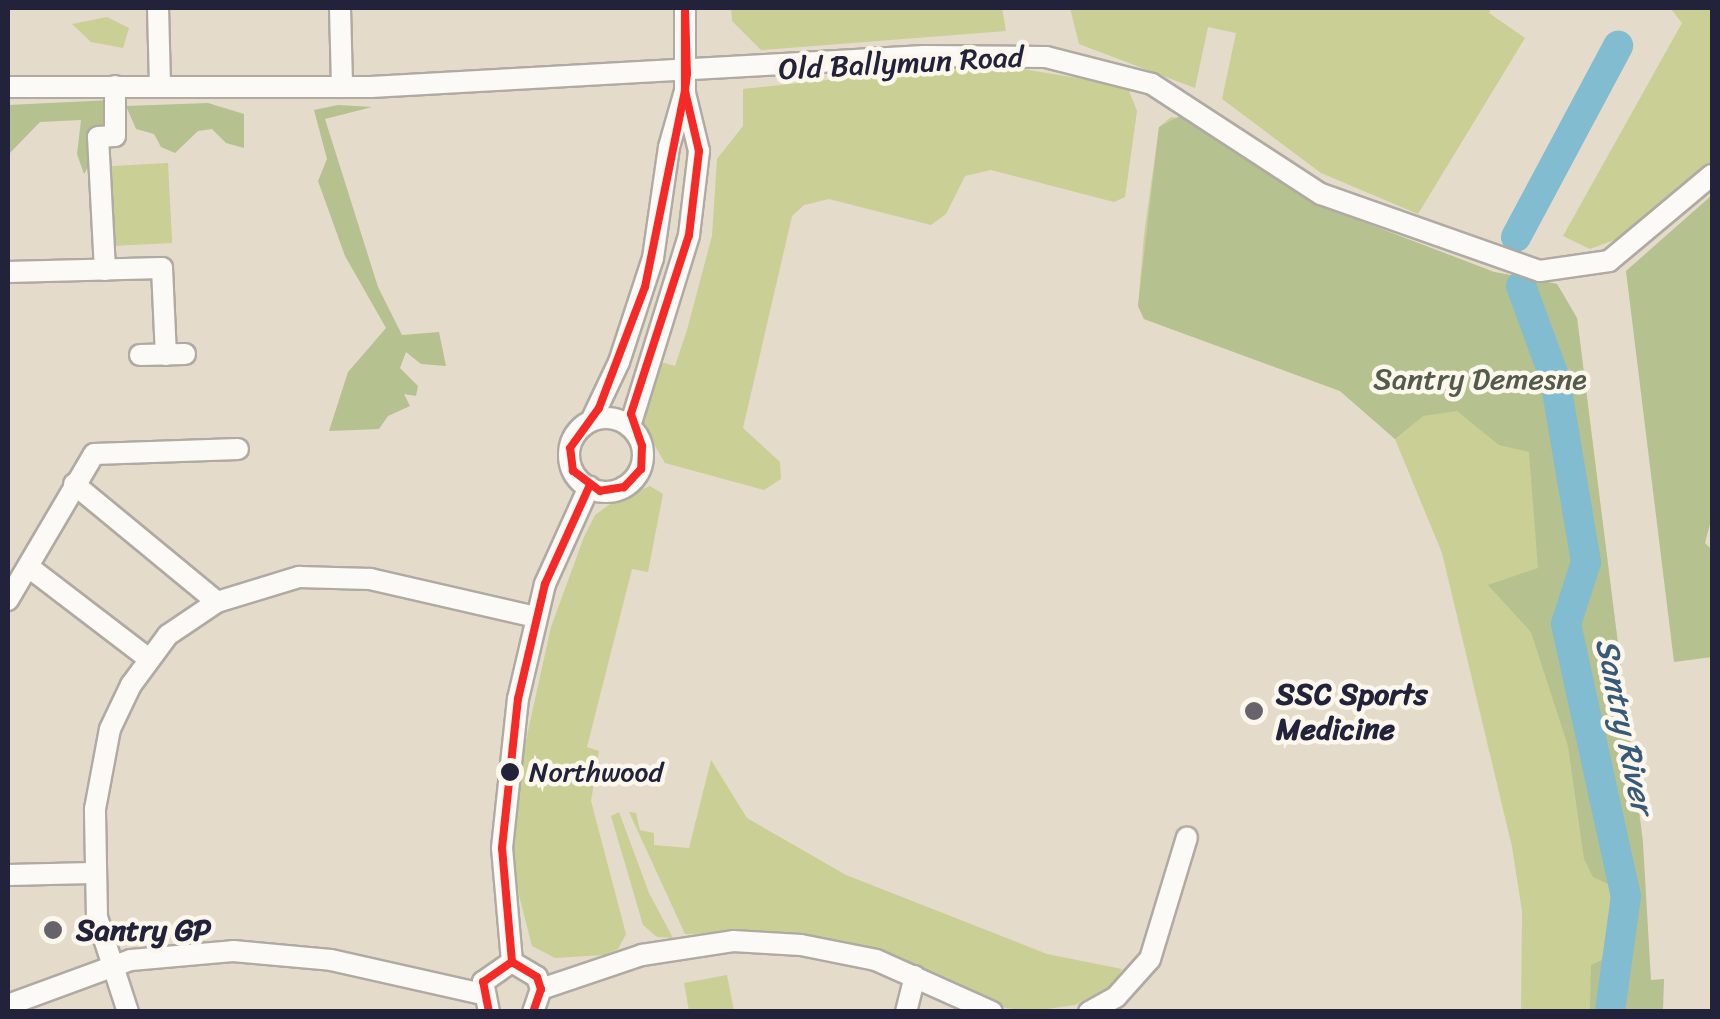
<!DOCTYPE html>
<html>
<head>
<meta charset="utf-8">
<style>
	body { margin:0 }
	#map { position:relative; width:1720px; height:1019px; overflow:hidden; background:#e5dbca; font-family:Sriracha,sans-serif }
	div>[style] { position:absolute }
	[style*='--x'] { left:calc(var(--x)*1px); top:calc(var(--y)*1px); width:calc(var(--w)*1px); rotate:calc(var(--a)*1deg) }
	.green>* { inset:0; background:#c9cf95; transform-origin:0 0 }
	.forest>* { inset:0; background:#b5c18f }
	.river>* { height:30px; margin:-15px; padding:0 15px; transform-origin:15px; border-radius:15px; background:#81bcd0 }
	.roads { filter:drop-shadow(2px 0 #b0aaa2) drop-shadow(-2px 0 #b0aaa2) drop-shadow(0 2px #b0aaa2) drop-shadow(0 -2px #b0aaa2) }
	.minor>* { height:20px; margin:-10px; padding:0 10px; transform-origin:10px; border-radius:10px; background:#fbfaf7 }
	.minor>.ring { margin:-10px; padding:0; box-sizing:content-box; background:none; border:20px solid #fbfaf7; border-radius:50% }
	.bus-1>* { height:8px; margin:-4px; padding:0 4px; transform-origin:4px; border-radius:4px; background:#f52a26 }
	.dots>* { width:28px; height:28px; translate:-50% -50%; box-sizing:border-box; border:5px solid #fbf7ec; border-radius:50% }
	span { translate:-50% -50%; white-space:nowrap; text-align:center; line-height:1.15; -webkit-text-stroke:9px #fbf7ec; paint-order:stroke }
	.bus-label { font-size:28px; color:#22223b }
	.left { translate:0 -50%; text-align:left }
	.street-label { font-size:30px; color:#22223b }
	.park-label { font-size:30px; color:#545b4b }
	.poi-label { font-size:30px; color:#22223b; font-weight:700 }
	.water-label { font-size:32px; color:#375a78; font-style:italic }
	.frame { position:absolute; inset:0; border:10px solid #22223b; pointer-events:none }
</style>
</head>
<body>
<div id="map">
	<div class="green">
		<i style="clip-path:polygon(731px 8px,1002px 8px,1006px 31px,761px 50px,732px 21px)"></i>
		<i style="clip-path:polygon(1070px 8px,1491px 8px,1489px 13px,1525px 38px,1418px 214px,1321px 173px,1222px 99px,1236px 33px,1208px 27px,1195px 88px,1079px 44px)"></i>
		<i style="clip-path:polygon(1670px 8px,1712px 8px,1712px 165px,1625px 236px,1590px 249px,1563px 236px,1682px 23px)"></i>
		<i style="clip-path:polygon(107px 17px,129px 28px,123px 48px,91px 42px,72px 24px)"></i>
		<i style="clip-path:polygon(985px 63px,1127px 86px,1137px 111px,1125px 197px,1114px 202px,991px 170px,965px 176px,946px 214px,931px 225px,829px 199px,804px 205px,792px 216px,743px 428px,780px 462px,781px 479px,764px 490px,665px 463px,641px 422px,642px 407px,661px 362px,675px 366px,687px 330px,712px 236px,717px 159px,743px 126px,743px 89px)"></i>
		<i style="clip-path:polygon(1171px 117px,1201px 122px,1249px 161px,1358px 220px,1494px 272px,1557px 284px,1577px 318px,1643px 843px,1639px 1011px,1521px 1011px,1522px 911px,1512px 847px,1442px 553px,1395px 439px,1340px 391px,1144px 319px,1138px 306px,1144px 235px,1159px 127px)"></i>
		<i style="left:168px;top:163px;width:80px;height:60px;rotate:87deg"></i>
		<i style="clip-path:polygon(650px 486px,663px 494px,648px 572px,632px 569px,587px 747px,599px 751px,591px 801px,626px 934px,618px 949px,604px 955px,555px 958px,532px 946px,512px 868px,522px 758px,551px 627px,584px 537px,595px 515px,614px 501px)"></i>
		<i style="clip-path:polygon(711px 760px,747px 818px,846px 875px,1047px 954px,1122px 969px,1114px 984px,1075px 1005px,1033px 1011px,1005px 1008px,874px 948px,773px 932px,685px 934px,629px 812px,636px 813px,640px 830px,654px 833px,654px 845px,689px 848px)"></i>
		<i style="clip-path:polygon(619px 812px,649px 893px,673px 938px,657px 937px,643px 925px,611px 816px)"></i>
		<i style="clip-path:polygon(727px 975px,734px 1011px,689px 1011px,684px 983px)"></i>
	</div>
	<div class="forest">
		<i style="clip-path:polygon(112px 100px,111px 126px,84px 174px,77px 154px,81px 120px,40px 122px,8px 155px,8px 105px)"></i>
		<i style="clip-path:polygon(208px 103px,244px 114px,244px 148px,226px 143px,212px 129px,198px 131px,175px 153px,161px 147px,154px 134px,136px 129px,126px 106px)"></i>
		<i style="clip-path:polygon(338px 105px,372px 107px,325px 119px,378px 287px,402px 335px,439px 332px,446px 366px,421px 364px,406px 352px,400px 368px,418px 386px,416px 396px,404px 394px,410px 406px,388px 416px,379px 429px,329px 431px,348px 372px,386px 328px,345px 256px,318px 181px,327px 159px,314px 110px)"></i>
		<i style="clip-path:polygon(1182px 115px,1249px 161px,1358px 220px,1494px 272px,1557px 284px,1577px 318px,1643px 843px,1651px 980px,1664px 979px,1663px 1011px,1590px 1011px,1591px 965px,1613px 955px,1610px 885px,1593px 877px,1584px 859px,1568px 746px,1531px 632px,1488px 585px,1538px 568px,1529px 452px,1499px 445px,1457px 411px,1423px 416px,1395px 439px,1340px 391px,1144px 319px,1138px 306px,1159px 127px)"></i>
		<i style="clip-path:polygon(1712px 195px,1712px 516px,1705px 543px,1712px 550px,1712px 657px,1674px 662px,1626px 271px)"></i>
	</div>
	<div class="river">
		<i style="--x:1516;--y:237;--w:217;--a:-61.9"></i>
		<i style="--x:1521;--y:286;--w:99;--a:69.9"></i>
		<i style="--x:1555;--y:379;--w:186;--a:80.4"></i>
		<i style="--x:1586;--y:562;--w:65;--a:107.9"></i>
		<i style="--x:1566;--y:624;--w:279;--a:77.6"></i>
		<i style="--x:1626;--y:896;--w:117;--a:97.9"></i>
	</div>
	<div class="roads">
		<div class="minor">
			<i style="--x:158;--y:8;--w:78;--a:88.5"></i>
			<i style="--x:340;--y:8;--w:79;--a:88.5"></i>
			<i style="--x:8;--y:87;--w:363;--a:0"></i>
			<i style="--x:371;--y:87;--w:554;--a:-3.21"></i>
			<i style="--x:924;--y:56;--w:122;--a:0.5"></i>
			<i style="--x:1046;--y:57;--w:109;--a:14.3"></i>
			<i style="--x:1152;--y:84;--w:202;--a:33.1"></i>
			<i style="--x:1321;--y:194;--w:232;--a:19.4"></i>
			<i style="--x:1540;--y:271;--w:70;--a:-8.2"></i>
			<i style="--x:1609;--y:261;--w:134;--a:-39.9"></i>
			<i style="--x:105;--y:270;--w:133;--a:-93"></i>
			<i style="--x:98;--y:137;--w:17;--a:-3"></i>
			<i style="--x:115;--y:136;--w:50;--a:-90"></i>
			<i style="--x:8;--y:272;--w:154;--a:-1.5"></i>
			<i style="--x:162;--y:268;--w:87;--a:87.4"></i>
			<i style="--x:140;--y:355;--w:45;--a:-1.3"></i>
			<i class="ring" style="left:569px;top:418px;width:54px;height:54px"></i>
			<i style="--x:591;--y:421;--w:65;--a:-64.6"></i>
			<i style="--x:619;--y:362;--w:109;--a:-71.9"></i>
			<i style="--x:653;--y:258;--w:112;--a:-81.8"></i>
			<i style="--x:669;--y:147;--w:58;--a:-74.1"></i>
			<i style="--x:685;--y:91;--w:83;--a:-90"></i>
			<i style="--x:630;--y:426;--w:200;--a:-72.8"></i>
			<i style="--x:689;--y:235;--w:85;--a:-83.2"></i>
			<i style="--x:699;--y:151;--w:60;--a:-103.6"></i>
			<i style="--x:74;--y:484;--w:185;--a:39.5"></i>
			<i style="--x:30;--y:568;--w:150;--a:37.4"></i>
			<i style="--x:8;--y:600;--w:169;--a:-59.5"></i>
			<i style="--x:94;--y:454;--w:144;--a:-2"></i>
			<i style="--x:8;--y:875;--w:84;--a:-1.4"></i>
			<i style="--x:512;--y:962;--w:114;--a:-95"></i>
			<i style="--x:502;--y:848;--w:150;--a:-83.9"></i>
			<i style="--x:518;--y:699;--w:118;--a:-76.8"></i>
			<i style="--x:545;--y:584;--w:107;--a:-65.6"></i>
			<i style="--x:541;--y:989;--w:107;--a:-18.6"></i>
			<i style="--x:642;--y:955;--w:92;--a:-8.7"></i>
			<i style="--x:733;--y:941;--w:68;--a:3.4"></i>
			<i style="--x:801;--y:945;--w:76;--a:11.3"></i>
			<i style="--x:876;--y:960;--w:127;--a:24.1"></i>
			<i style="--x:8;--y:1005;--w:131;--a:-20.1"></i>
			<i style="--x:131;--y:960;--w:102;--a:-5"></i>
			<i style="--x:233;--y:951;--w:98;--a:5.2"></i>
			<i style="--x:331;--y:960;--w:155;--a:12.7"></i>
			<i style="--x:128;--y:1012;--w:100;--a:-108.1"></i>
			<i style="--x:97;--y:917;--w:108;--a:-91.1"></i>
			<i style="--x:95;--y:809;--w:81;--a:-79.4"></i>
			<i style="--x:110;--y:729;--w:49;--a:-64.5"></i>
			<i style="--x:131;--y:685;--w:62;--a:-53.5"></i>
			<i style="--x:168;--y:635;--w:59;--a:-34"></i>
			<i style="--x:217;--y:602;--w:86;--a:-17"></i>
			<i style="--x:299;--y:577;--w:71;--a:1.6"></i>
			<i style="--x:370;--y:579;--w:170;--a:12.9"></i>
			<i style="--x:489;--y:1012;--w:31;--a:-101"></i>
			<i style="--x:483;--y:982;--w:35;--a:-35"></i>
			<i style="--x:512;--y:962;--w:29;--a:31"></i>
			<i style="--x:537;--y:977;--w:13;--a:72"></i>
			<i style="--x:541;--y:989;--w:24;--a:109"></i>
			<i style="--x:906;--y:1012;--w:37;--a:-76"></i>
			<i style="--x:1089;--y:1012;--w:31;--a:-29"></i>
			<i style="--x:1116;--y:997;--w:51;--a:-48.2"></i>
			<i style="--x:1150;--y:959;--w:127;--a:-73.1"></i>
		</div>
	</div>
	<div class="bus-1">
		<i style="--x:685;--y:8;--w:66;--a:88.3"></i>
		<i style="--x:687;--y:74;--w:17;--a:97"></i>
		<i style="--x:685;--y:91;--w:83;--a:-90"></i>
		<i style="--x:685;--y:91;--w:62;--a:76.9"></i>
		<i style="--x:699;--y:151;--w:85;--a:96.8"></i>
		<i style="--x:689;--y:235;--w:188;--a:108"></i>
		<i style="--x:631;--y:414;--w:34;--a:71"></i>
		<i style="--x:642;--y:446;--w:23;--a:92"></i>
		<i style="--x:641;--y:469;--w:25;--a:133"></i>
		<i style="--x:624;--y:487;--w:24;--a:171"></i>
		<i style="--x:600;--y:491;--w:34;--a:-143"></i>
		<i style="--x:573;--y:471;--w:23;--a:-97"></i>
		<i style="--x:570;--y:448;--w:49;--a:-54.1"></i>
		<i style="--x:599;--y:408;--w:129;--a:-69.2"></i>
		<i style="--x:645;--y:287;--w:200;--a:-78.5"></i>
		<i style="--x:512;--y:962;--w:114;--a:-95"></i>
		<i style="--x:502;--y:848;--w:150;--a:-83.9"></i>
		<i style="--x:518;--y:699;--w:118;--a:-76.8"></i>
		<i style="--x:545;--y:584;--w:107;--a:-65.6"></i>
		<i style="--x:489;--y:1012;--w:31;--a:-101"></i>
		<i style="--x:483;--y:982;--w:35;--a:-35"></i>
		<i style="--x:512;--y:962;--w:29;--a:31"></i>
		<i style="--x:537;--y:977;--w:13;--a:72"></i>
		<i style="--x:541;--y:989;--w:24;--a:109"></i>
	</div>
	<div class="dots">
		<i style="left:1254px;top:711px;background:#66636d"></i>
		<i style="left:510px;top:772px;background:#22223b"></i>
		<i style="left:53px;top:930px;background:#66636d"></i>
	</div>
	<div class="bus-label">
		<span class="left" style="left:529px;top:772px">Northwood</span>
	</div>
	<div class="street-label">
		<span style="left:901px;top:63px;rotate:-3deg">Old Ballymun Road</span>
	</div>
	<div class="park-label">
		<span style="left:1480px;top:379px">Santry Demesne</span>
	</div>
	<div class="poi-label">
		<span class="left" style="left:1276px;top:711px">SSC Sports<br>Medicine</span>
		<span class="left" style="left:76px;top:930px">Santry GP</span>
	</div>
	<div class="water-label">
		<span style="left:1624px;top:726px;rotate:78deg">Santry River</span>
	</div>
	<div class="frame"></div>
</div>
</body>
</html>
